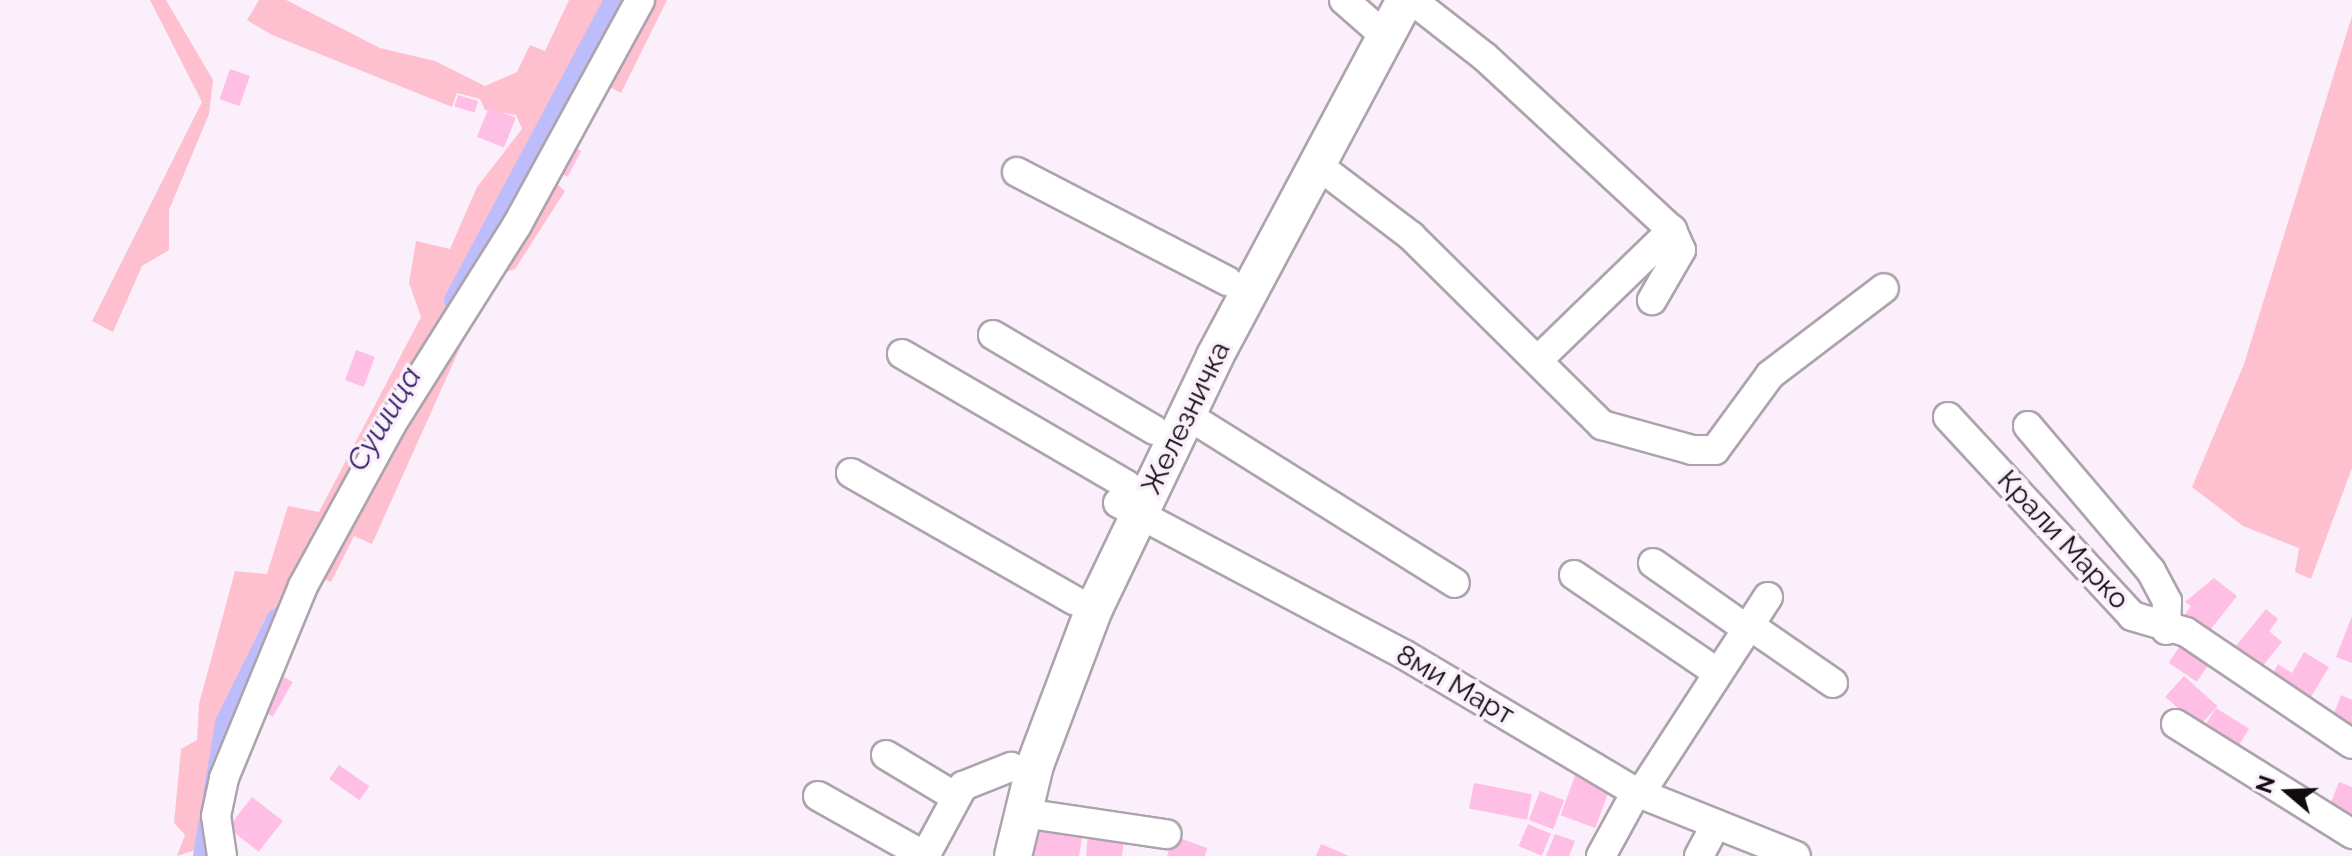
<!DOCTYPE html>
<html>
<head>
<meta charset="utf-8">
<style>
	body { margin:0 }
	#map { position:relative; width:2352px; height:856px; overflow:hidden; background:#faeffa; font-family:Raleway,sans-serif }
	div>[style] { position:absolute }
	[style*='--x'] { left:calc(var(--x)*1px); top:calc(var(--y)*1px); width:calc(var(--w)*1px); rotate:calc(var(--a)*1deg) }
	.green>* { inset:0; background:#fec0ce }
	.canal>* { height:20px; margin:-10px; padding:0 10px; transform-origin:10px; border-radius:10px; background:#bebdfc }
	.building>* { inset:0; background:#ffbee3; transform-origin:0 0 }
	.roads { filter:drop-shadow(2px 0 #ada3ae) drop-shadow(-2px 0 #ada3ae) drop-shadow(0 2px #ada3ae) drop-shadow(0 -2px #ada3ae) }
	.minor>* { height:28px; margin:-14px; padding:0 14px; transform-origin:14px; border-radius:14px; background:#fff }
	.major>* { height:36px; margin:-18px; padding:0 18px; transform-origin:18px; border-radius:18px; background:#fff }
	span { translate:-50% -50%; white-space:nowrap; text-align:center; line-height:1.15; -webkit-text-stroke:7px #faeffa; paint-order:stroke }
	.street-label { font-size:28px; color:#0f0b0f }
	.water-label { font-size:30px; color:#2f246b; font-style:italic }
	.north { position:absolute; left:2248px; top:752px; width:80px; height:80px; -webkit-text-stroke:6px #faeffa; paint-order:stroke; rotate:289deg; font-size:22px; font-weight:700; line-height:32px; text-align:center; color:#0f0b0f }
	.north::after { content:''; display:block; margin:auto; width:28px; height:36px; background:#0f0b0f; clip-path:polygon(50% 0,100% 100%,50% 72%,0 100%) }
</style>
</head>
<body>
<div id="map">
	<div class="green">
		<i style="clip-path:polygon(150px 0,166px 0,213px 80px,209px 114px,169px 210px,169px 250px,142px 266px,113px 332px,92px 321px,202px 102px)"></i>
		<i style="clip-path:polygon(259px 0,286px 0,380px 48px,435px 61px,485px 86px,517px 72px,530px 45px,545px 51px,569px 0,667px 0,621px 93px,597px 80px,547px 175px,565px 191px,515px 269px,494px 276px,456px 330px,463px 341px,372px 544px,354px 536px,331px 582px,317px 576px,210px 845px,177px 856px,185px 835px,174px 823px,181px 749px,197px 740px,199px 704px,235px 571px,267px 574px,288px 506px,319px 512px,421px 317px,409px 283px,416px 241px,450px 249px,477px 187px,522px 129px,516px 115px,485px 110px,480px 99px,457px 93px,452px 107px,272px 35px,247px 20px)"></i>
		<i style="clip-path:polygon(2352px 16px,2352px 468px,2311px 579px,2295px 572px,2299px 548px,2243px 526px,2192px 487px,2244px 364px)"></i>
	</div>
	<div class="canal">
		<i style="--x:454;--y:300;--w:340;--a:-61.9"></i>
		<i style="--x:203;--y:856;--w:135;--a:-80.6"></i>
		<i style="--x:225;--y:723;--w:117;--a:-63.7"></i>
	</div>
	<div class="building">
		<i style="left:230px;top:69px;width:21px;height:32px;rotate:19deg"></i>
		<i style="left:458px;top:95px;width:21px;height:12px;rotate:17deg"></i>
		<i style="left:489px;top:107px;width:29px;height:32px;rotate:22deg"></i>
		<i style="left:568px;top:144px;width:15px;height:29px;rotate:28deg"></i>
		<i style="left:356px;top:350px;width:20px;height:32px;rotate:20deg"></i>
		<i style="clip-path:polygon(2214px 578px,2237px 596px,2207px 634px,2184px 616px,2191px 606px,2185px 602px)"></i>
		<i style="clip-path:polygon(2266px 609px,2278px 619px,2269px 631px,2282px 642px,2257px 673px,2231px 652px)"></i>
		<i style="clip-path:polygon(2352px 616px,2352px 663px,2336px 657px)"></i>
		<i style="left:2186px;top:637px;width:34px;height:31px;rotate:34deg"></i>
		<i style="clip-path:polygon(2304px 652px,2329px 667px,2306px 705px,2268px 683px,2278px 664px,2292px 673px)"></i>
		<i style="left:272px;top:670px;width:24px;height:40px;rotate:30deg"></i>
		<i style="left:2184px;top:676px;width:45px;height:28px;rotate:42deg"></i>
		<i style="clip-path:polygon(2341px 695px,2352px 700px,2352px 733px,2330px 724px)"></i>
		<i style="left:2216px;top:708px;width:39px;height:23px;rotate:32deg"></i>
		<i style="left:339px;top:765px;width:37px;height:17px;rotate:35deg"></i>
		<i style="left:1576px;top:773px;width:37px;height:45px;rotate:20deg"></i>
		<i style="clip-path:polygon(2339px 782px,2352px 787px,2352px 823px,2327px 813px)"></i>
		<i style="left:1474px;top:783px;width:59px;height:26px;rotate:11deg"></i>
		<i style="left:1540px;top:791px;width:26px;height:31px;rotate:21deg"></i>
		<i style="left:252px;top:797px;width:39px;height:39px;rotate:38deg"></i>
		<i style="left:1528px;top:824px;width:25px;height:24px;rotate:23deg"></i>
		<i style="clip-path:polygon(1037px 825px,1083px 832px,1079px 856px,1032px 856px)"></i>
		<i style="clip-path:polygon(1088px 833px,1124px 837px,1122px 856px,1086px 856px)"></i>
		<i style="clip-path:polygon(1555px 834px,1575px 841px,1569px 856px,1546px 856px)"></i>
		<i style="clip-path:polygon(1174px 836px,1207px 848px,1205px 856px,1167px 856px)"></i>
		<i style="clip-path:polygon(1321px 844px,1349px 856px,1316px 856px)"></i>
	</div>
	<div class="roads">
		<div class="minor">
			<i style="--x:1344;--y:0;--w:53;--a:41.2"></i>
			<i style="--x:1412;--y:0;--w:93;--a:38"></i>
			<i style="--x:1485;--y:57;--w:255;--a:42.8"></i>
			<i style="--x:1672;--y:230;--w:22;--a:66"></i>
			<i style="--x:1681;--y:250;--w:58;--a:120.1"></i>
			<i style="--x:1315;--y:163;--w:121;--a:37.2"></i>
			<i style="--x:1411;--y:236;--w:269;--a:44.7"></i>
			<i style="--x:1602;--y:425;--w:93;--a:15.5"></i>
			<i style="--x:1692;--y:450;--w:23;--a:0"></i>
			<i style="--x:1715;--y:450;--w:93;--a:-53.7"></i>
			<i style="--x:1770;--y:375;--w:143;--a:-37.3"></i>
			<i style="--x:1017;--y:172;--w:237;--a:27.4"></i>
			<i style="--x:993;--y:335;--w:187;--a:30.5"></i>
			<i style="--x:902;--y:354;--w:260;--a:30.2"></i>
			<i style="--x:1538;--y:360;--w:187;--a:-44.1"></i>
			<i style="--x:1187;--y:415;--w:316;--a:32.1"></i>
			<i style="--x:1948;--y:417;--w:271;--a:47.2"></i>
			<i style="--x:2132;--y:616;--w:56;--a:16.5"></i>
			<i style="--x:2186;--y:632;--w:200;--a:34"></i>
			<i style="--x:2028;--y:426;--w:190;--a:49.7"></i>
			<i style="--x:2151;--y:571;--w:34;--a:62"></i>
			<i style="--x:2167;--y:601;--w:29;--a:92"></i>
			<i style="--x:851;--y:473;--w:257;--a:29.7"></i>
			<i style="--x:1118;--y:503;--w:325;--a:27.9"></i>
			<i style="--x:1405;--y:655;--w:269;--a:30.7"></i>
			<i style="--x:1636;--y:792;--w:172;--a:21.8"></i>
			<i style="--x:1653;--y:563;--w:115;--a:35.1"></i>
			<i style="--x:1574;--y:575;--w:174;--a:34.2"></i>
			<i style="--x:1749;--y:625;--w:102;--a:34.6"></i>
			<i style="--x:2176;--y:724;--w:208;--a:32"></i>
			<i style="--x:886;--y:755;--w:79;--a:31.1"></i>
			<i style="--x:1640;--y:794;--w:235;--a:-57"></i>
			<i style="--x:818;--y:796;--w:123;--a:29.3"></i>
			<i style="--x:1023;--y:813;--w:145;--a:8.4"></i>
			<i style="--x:222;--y:856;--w:40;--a:-98.5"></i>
			<i style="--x:216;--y:816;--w:39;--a:-78"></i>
			<i style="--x:224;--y:778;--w:208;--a:-67.6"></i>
			<i style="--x:303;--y:586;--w:183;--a:-61.3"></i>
			<i style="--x:391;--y:425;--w:236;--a:-57.8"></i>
			<i style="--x:517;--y:225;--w:256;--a:-61.3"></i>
			<i style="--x:925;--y:856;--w:80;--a:-61.5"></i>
			<i style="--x:963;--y:786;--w:52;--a:-21.6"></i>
			<i style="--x:1601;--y:856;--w:73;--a:-61.3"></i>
			<i style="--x:1699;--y:856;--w:36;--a:-62"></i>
		</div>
		<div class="major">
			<i style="--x:1013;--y:856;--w:94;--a:-76.4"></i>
			<i style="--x:1035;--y:765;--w:167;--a:-69.3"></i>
			<i style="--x:1094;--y:609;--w:280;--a:-64.4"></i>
			<i style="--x:1215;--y:356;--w:404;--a:-61.9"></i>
		</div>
	</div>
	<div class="street-label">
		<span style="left:1186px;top:418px;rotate:-64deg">Железничка</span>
		<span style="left:2063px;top:540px;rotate:47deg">Крали Марко</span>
		<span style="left:1455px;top:685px;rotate:30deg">8ми Март</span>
	</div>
	<div class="water-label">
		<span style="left:384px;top:419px;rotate:-59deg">Сушица</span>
	</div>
	<div class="north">N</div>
</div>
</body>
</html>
